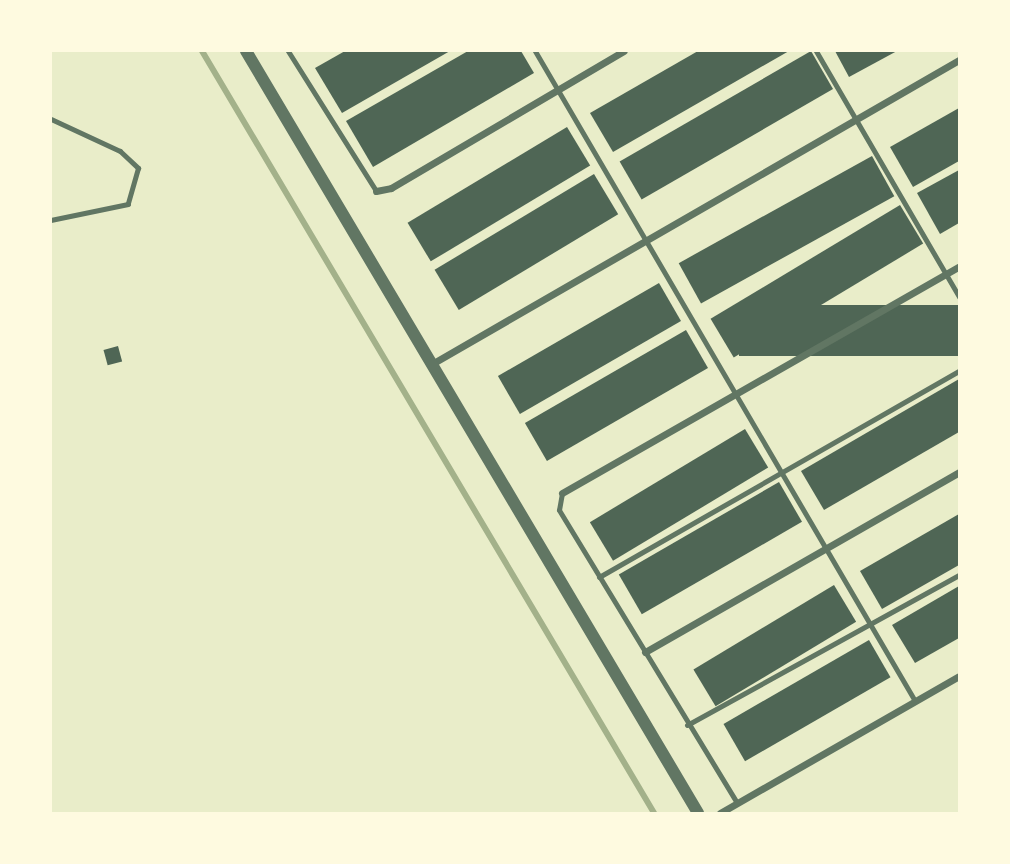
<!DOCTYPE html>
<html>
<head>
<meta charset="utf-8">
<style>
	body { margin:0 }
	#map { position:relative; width:1010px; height:864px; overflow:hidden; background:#e9edc9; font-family:Signika,sans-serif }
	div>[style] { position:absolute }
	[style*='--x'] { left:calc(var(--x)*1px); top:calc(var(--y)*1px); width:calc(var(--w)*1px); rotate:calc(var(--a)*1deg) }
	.stream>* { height:6px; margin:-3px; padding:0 3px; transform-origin:3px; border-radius:3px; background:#a3b18a }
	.building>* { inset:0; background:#4f6655; transform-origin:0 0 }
	.service>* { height:5px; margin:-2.5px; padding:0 2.5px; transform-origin:2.5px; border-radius:2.5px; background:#617663 }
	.minor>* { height:7px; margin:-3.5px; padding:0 3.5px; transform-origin:3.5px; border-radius:3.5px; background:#617663 }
	.tertiary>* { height:12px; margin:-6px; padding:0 6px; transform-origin:6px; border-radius:6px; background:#617663 }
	span { translate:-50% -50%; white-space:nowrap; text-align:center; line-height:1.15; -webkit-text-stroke:5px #fefae0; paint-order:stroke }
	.frame { position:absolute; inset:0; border:52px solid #fefae0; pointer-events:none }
</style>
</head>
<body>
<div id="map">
	<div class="stream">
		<i style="--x:202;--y:51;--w:886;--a:59.32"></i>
	</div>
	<div class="building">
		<i style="clip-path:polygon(345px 51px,450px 51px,342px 113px,315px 68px)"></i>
		<i style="clip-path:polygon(468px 51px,521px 51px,534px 73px,373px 167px,346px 121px)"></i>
		<i style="clip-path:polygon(698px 51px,789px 51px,613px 152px,590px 113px)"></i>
		<i style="left:811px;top:51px;width:44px;height:221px;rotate:60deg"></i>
		<i style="clip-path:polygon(835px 51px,897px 51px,849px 77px)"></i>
		<i style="clip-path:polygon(959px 108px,959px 161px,913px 187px,890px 147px)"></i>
		<i style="left:567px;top:127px;width:45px;height:186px;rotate:59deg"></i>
		<i style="left:872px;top:156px;width:46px;height:221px;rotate:61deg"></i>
		<i style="clip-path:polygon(959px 170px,959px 223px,940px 234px,917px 193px)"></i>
		<i style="left:594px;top:174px;width:47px;height:186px;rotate:59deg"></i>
		<i style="left:900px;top:205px;width:45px;height:221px;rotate:59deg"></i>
		<i style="left:659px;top:283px;width:44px;height:186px;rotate:60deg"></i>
		<i style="left:959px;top:305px;width:51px;height:220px;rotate:90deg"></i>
		<i style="left:686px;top:330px;width:44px;height:186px;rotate:60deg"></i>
		<i style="left:118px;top:346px;width:16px;height:15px;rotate:75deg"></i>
		<i style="clip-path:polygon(959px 379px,959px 432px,824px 510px,801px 471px)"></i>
		<i style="left:745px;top:429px;width:45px;height:181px;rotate:59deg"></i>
		<i style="left:779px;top:482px;width:46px;height:185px;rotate:60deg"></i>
		<i style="clip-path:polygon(959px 514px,959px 565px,882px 609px,860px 571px)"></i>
		<i style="left:834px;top:585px;width:43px;height:164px;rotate:59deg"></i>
		<i style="clip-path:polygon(959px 586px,959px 638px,915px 663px,892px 625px)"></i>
		<i style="left:869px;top:640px;width:43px;height:168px;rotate:60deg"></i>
	</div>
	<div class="service">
		<i style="--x:288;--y:51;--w:165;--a:57.8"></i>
		<i style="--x:535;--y:51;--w:753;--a:59.69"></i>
		<i style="--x:816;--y:51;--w:285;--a:59.8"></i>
		<i style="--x:51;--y:119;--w:76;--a:24.9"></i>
		<i style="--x:120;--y:151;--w:25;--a:43"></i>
		<i style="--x:138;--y:168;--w:37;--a:106"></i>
		<i style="--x:128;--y:204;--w:79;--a:168.3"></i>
		<i style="--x:562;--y:493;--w:17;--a:100"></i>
		<i style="--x:559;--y:510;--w:343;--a:58.7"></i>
		<i style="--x:599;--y:577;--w:415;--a:-29.8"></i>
		<i style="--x:687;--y:725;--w:311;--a:-28.9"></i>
	</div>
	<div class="minor">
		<i style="--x:376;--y:191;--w:15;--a:-11"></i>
		<i style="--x:391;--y:188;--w:270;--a:-30.5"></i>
		<i style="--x:430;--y:365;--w:611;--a:-29.97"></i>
		<i style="--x:562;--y:493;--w:457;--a:-29.7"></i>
		<i style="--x:645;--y:652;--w:362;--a:-29.8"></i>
		<i style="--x:720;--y:813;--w:275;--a:-29.8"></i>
	</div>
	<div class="tertiary">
		<i style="--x:246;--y:51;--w:886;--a:59.32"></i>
	</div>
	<div class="frame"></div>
</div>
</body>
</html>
